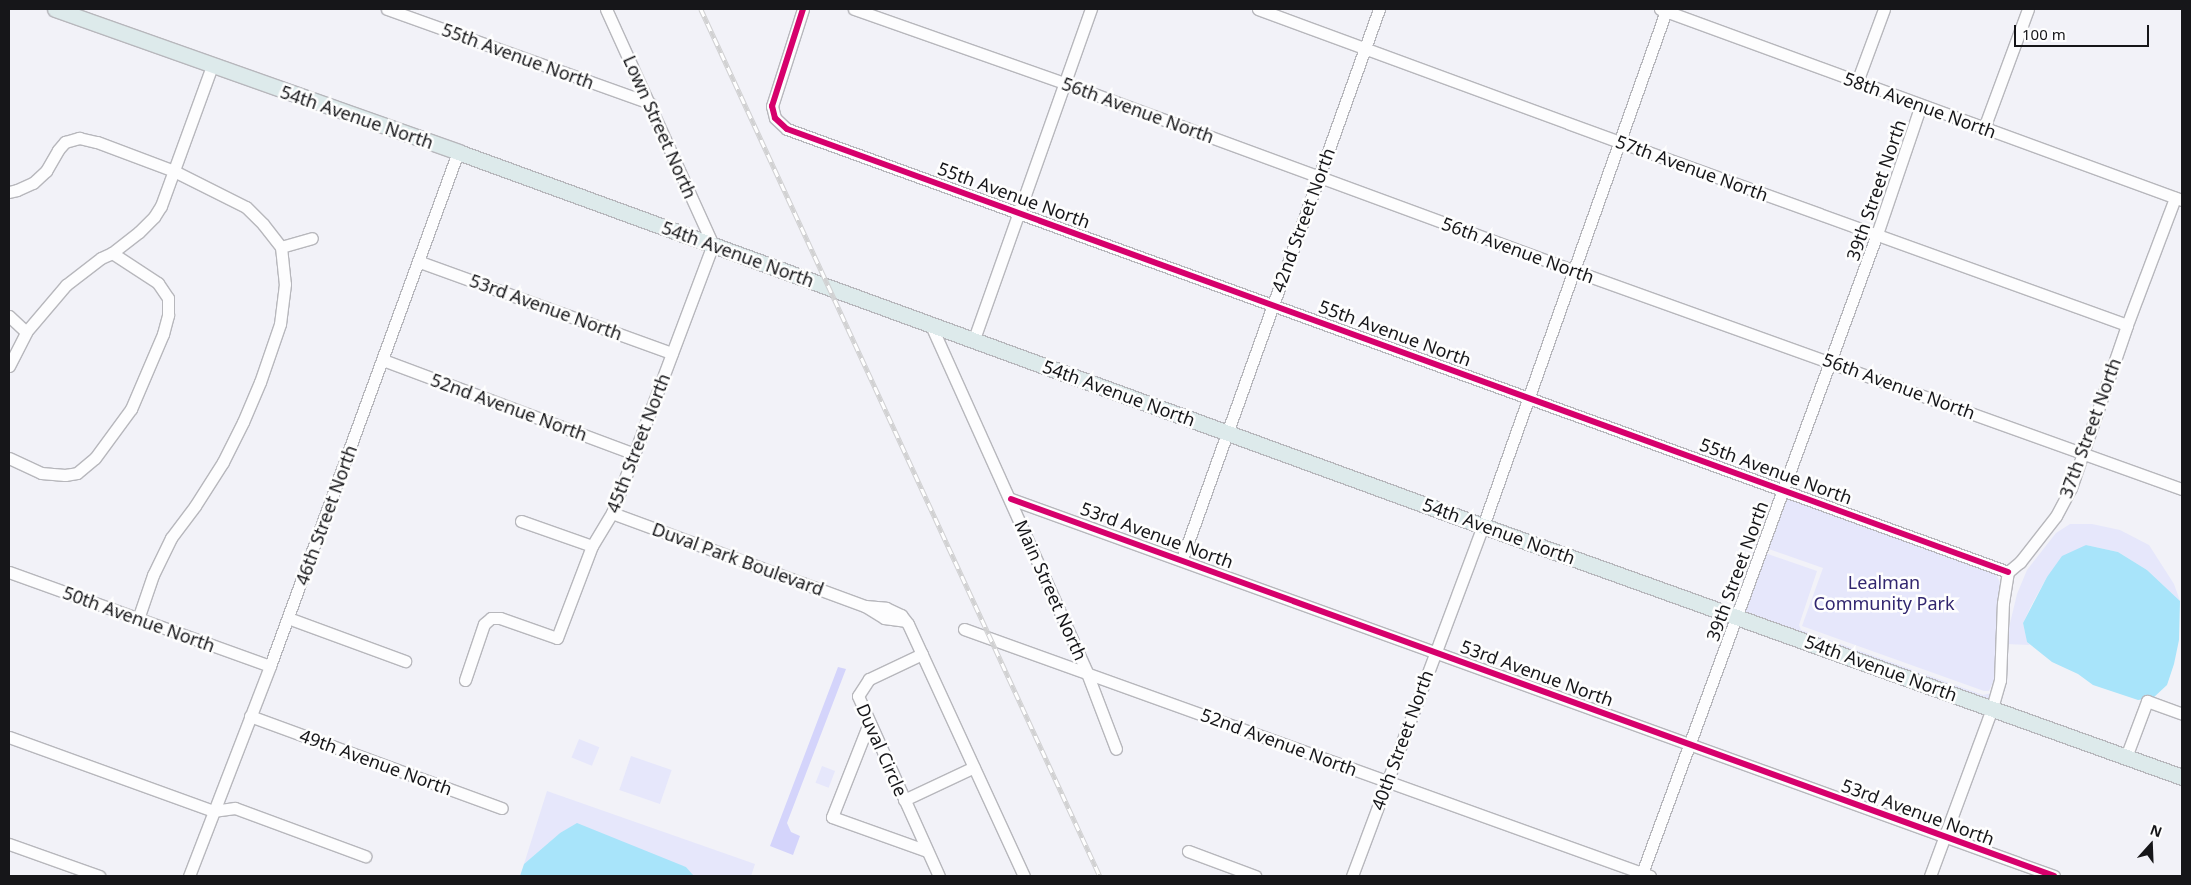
<!DOCTYPE html>
<html>
<head>
<meta charset="utf-8">
<style>
	body { margin:0 }
	#map { position:relative; width:2191px; height:885px; overflow:hidden; background:#f2f2f8; font-family:"Noto Sans",sans-serif }
	div>[style] { position:absolute }
	[style*='--x'] { left:calc(var(--x)*1px); top:calc(var(--y)*1px); width:calc(var(--w)*1px); rotate:calc(var(--a)*1deg) }
	.green>* { inset:0; background:#e6e7fb; transform-origin:0 0 }
	.forest>* { inset:0; background:#d4d4fb }
	.water>* { inset:0; background:#a8e4fa }
	.roads { filter:drop-shadow(1px 0 #b7b7bc) drop-shadow(-1px 0 #b7b7bc) drop-shadow(0 1px #b7b7bc) drop-shadow(0 -1px #b7b7bc) }
	.minor>* { height:11px; margin:-5.5px; padding:0 5.5px; transform-origin:5.5px; border-radius:5.5px; background:#fdfdfe }
	.major>* { height:15px; margin:-7.5px; padding:0 7.5px; transform-origin:7.5px; border-radius:7.5px; background:#ddeaeb }
	.rail>* { height:4.5px; margin-top:-2.25px; transform-origin:0; background:repeating-linear-gradient(90deg,#fefefe 0 8px,#d1d1d2 0 16px); box-sizing:border-box; border-block:1px solid #d1d1d2 }
	.cycleway>* { height:6px; margin:-3px; padding:0 3px; transform-origin:3px; border-radius:3px; background:#d6006c }
	span { translate:-50% -50%; white-space:nowrap; text-align:center; line-height:1.15; -webkit-text-stroke:5px #fefefe; paint-order:stroke }
	.street-label { font-size:18px; color:#161619 }
	.park-label { font-size:18px; color:#31266f }
	.frame { position:absolute; inset:0; border:10px solid #161619; pointer-events:none }
	.north { position:absolute; left:2126px; top:820px; width:50px; height:50px; -webkit-text-stroke:4px #fefefe; paint-order:stroke; rotate:20deg; font-size:14px; font-weight:700; line-height:20px; text-align:center; color:#161619 }
	.north::after { content:''; display:block; margin:auto; width:18px; height:22px; background:#161619; clip-path:polygon(50% 0,100% 100%,50% 72%,0 100%) }
	.scale { position:absolute; left:2014px; top:25px; width:135px; height:22px; box-sizing:border-box; border:2px solid #161619; border-top:0; padding-left:6px; font-size:15px; line-height:18px; white-space:nowrap; color:#161619; -webkit-text-stroke:4px #fefefe; paint-order:stroke }
</style>
</head>
<body>
<div id="map">
	<div class="green">
		<i style="clip-path:polygon(1786px 494px,1996px 574px,2001px 585px,1994px 680px,1989px 691px,1984px 691px,1802px 626px,1823px 568px,1766px 548px)"></i>
		<i style="clip-path:polygon(2070px 524px,2092px 524px,2120px 530px,2149px 545px,2174px 584px,2180px 601px,2147px 570px,2118px 552px,2086px 545px,2047px 577px,2032px 604px,2023px 623px,2027px 642px,2030px 645px,2005px 644px,2017px 594px,2027px 570px,2056px 533px)"></i>
		<i style="clip-path:polygon(1765px 553px,1817px 571px,1799px 625px,1801px 630px,1983px 695px,1992px 693px,1989px 702px,1743px 613px)"></i>
		<i style="left:579px;top:739px;width:22px;height:20px;rotate:22deg"></i>
		<i style="left:631px;top:756px;width:43px;height:36px;rotate:19deg"></i>
		<i style="left:822px;top:766px;width:14px;height:18px;rotate:21deg"></i>
		<i style="clip-path:polygon(547px 791px,755px 864px,751px 876px,694px 876px,686px 867px,560px 833px,524px 864px)"></i>
	</div>
	<div class="forest">
		<i style="clip-path:polygon(838px 667px,846px 669px,787px 823px,791px 832px,800px 836px,793px 855px,770px 846px)"></i>
	</div>
	<div class="water">
		<i style="clip-path:polygon(2086px 545px,2118px 552px,2147px 570px,2180px 601px,2179px 640px,2174px 664px,2167px 685px,2153px 698px,2138px 700px,2093px 685px,2078px 674px,2052px 662px,2027px 642px,2023px 623px,2047px 577px,2062px 556px)"></i>
		<i style="clip-path:polygon(577px 823px,686px 867px,694px 876px,520px 876px,524px 864px,560px 833px)"></i>
	</div>
	<div class="roads">
		<div class="minor">
			<i style="--x:387;--y:9;--w:279;--a:19.7"></i>
			<i style="--x:803;--y:9;--w:102;--a:107.7"></i>
			<i style="--x:772;--y:106;--w:12;--a:76"></i>
			<i style="--x:775;--y:118;--w:16;--a:43"></i>
			<i style="--x:787;--y:129;--w:1299;--a:19.94"></i>
			<i style="--x:854;--y:9;--w:223;--a:19.4"></i>
			<i style="--x:1064;--y:83;--w:544;--a:20.2"></i>
			<i style="--x:1575;--y:271;--w:645;--a:19.76"></i>
			<i style="--x:1258;--y:9;--w:386;--a:20.2"></i>
			<i style="--x:1620;--y:142;--w:539;--a:19.85"></i>
			<i style="--x:1660;--y:9;--w:556;--a:20.1"></i>
			<i style="--x:1857;--y:82;--w:78;--a:-69.7"></i>
			<i style="--x:1984;--y:128;--w:127;--a:-69.7"></i>
			<i style="--x:9;--y:192;--w:8;--a:-14"></i>
			<i style="--x:17;--y:190;--w:17;--a:-24"></i>
			<i style="--x:33;--y:183;--w:18;--a:-43"></i>
			<i style="--x:46;--y:171;--w:24;--a:-60"></i>
			<i style="--x:58;--y:150;--w:11;--a:-49"></i>
			<i style="--x:65;--y:142;--w:15;--a:-16"></i>
			<i style="--x:79;--y:138;--w:18;--a:13"></i>
			<i style="--x:97;--y:142;--w:82;--a:20.6"></i>
			<i style="--x:174;--y:171;--w:80;--a:26.6"></i>
			<i style="--x:246;--y:207;--w:24;--a:45"></i>
			<i style="--x:263;--y:224;--w:29;--a:52"></i>
			<i style="--x:281;--y:247;--w:37;--a:84"></i>
			<i style="--x:285;--y:284;--w:40;--a:97.1"></i>
			<i style="--x:280;--y:324;--w:61;--a:109"></i>
			<i style="--x:260;--y:382;--w:43;--a:113"></i>
			<i style="--x:243;--y:422;--w:45;--a:116.6"></i>
			<i style="--x:223;--y:462;--w:52;--a:122.5"></i>
			<i style="--x:195;--y:506;--w:40;--a:127"></i>
			<i style="--x:171;--y:538;--w:41;--a:115.9"></i>
			<i style="--x:153;--y:575;--w:46;--a:108.8"></i>
			<i style="--x:281;--y:247;--w:32;--a:-16"></i>
			<i style="--x:420;--y:262;--w:268;--a:19.9"></i>
			<i style="--x:9;--y:316;--w:23;--a:43"></i>
			<i style="--x:930;--y:323;--w:384;--a:65.8"></i>
			<i style="--x:1087;--y:673;--w:81;--a:69.1"></i>
			<i style="--x:974;--y:339;--w:350;--a:-70.5"></i>
			<i style="--x:383;--y:360;--w:269;--a:20.5"></i>
			<i style="--x:9;--y:366;--w:38;--a:-63"></i>
			<i style="--x:26;--y:332;--w:62;--a:-49.6"></i>
			<i style="--x:66;--y:285;--w:44;--a:-37.6"></i>
			<i style="--x:101;--y:258;--w:12;--a:-24"></i>
			<i style="--x:112;--y:253;--w:34;--a:-38"></i>
			<i style="--x:139;--y:232;--w:21;--a:-45"></i>
			<i style="--x:154;--y:217;--w:13;--a:-58"></i>
			<i style="--x:161;--y:206;--w:149;--a:-70"></i>
			<i style="--x:9;--y:458;--w:35;--a:25"></i>
			<i style="--x:41;--y:473;--w:24;--a:5"></i>
			<i style="--x:65;--y:475;--w:12;--a:-9"></i>
			<i style="--x:77;--y:473;--w:23;--a:-40"></i>
			<i style="--x:95;--y:458;--w:61;--a:-53.7"></i>
			<i style="--x:131;--y:409;--w:82;--a:-66.9"></i>
			<i style="--x:163;--y:334;--w:20;--a:-75"></i>
			<i style="--x:168;--y:315;--w:17;--a:-90"></i>
			<i style="--x:168;--y:298;--w:18;--a:-124"></i>
			<i style="--x:158;--y:283;--w:55;--a:-146.9"></i>
			<i style="--x:1011;--y:499;--w:1109;--a:19.87"></i>
			<i style="--x:612;--y:513;--w:270;--a:20.2"></i>
			<i style="--x:865;--y:606;--w:22;--a:32"></i>
			<i style="--x:884;--y:618;--w:21;--a:8"></i>
			<i style="--x:521;--y:521;--w:75;--a:19.4"></i>
			<i style="--x:1182;--y:559;--w:584;--a:-70.29"></i>
			<i style="--x:9;--y:572;--w:277;--a:19.8"></i>
			<i style="--x:865;--y:606;--w:21;--a:5"></i>
			<i style="--x:886;--y:608;--w:17;--a:25"></i>
			<i style="--x:901;--y:615;--w:11;--a:52"></i>
			<i style="--x:908;--y:624;--w:277;--a:65.3"></i>
			<i style="--x:288;--y:618;--w:125;--a:20.2"></i>
			<i style="--x:964;--y:629;--w:729;--a:19.8"></i>
			<i style="--x:922;--y:654;--w:59;--a:154.7"></i>
			<i style="--x:869;--y:679;--w:20;--a:123"></i>
			<i style="--x:858;--y:696;--w:197;--a:65.8"></i>
			<i style="--x:465;--y:680;--w:59;--a:-71.3"></i>
			<i style="--x:484;--y:624;--w:9;--a:-41"></i>
			<i style="--x:491;--y:618;--w:9;--a:0"></i>
			<i style="--x:500;--y:618;--w:60;--a:19.3"></i>
			<i style="--x:557;--y:638;--w:98;--a:-69.2"></i>
			<i style="--x:592;--y:546;--w:39;--a:-59"></i>
			<i style="--x:612;--y:513;--w:286;--a:-69.4"></i>
			<i style="--x:713;--y:245;--w:259;--a:-114.4"></i>
			<i style="--x:250;--y:716;--w:268;--a:20.1"></i>
			<i style="--x:869;--y:723;--w:101;--a:111.5"></i>
			<i style="--x:832;--y:817;--w:101;--a:19.7"></i>
			<i style="--x:9;--y:737;--w:217;--a:19.9"></i>
			<i style="--x:213;--y:811;--w:22;--a:-8"></i>
			<i style="--x:235;--y:808;--w:139;--a:20.3"></i>
			<i style="--x:2126;--y:757;--w:60;--a:-69.4"></i>
			<i style="--x:2147;--y:701;--w:37;--a:20"></i>
			<i style="--x:904;--y:800;--w:77;--a:-25.2"></i>
			<i style="--x:9;--y:844;--w:96;--a:19.6"></i>
			<i style="--x:1188;--y:851;--w:72;--a:20.5"></i>
			<i style="--x:189;--y:876;--w:225;--a:-68.9"></i>
			<i style="--x:270;--y:666;--w:547;--a:-69.91"></i>
			<i style="--x:1352;--y:876;--w:374;--a:-69.5"></i>
			<i style="--x:1483;--y:526;--w:547;--a:-70.44"></i>
			<i style="--x:1641;--y:876;--w:684;--a:-69.82"></i>
			<i style="--x:1877;--y:234;--w:136;--a:-71.2"></i>
			<i style="--x:1930;--y:876;--w:179;--a:-69.7"></i>
			<i style="--x:1992;--y:708;--w:29;--a:-74"></i>
			<i style="--x:2000;--y:680;--w:77;--a:-87.8"></i>
			<i style="--x:2003;--y:603;--w:31;--a:-81"></i>
			<i style="--x:2008;--y:572;--w:16;--a:-40"></i>
			<i style="--x:2020;--y:562;--w:58;--a:-52"></i>
			<i style="--x:2056;--y:516;--w:32;--a:-62"></i>
			<i style="--x:2071;--y:488;--w:172;--a:-71"></i>
			<i style="--x:2127;--y:325;--w:136;--a:-69.3"></i>
		</div>
		<div class="major">
			<i style="--x:55;--y:9;--w:428;--a:19.5"></i>
			<i style="--x:458;--y:152;--w:1091;--a:20.05"></i>
			<i style="--x:1483;--y:526;--w:743;--a:19.75"></i>
		</div>
	</div>
	<div class="rail">
		<i style="--x:701;--y:9;--w:954;--a:65.29"></i>
	</div>
	<div class="cycleway">
		<i style="--x:803;--y:9;--w:102;--a:107.7"></i>
		<i style="--x:772;--y:106;--w:12;--a:76"></i>
		<i style="--x:775;--y:118;--w:16;--a:43"></i>
		<i style="--x:787;--y:129;--w:1299;--a:19.94"></i>
		<i style="--x:1011;--y:499;--w:1109;--a:19.87"></i>
	</div>
	<div class="street-label">
		<span style="left:518px;top:56px;rotate:20deg">55th Avenue North</span>
		<span style="left:1920px;top:105px;rotate:20deg">58th Avenue North</span>
		<span style="left:1138px;top:110px;rotate:20deg">56th Avenue North</span>
		<span style="left:357px;top:117px;rotate:19deg">54th Avenue North</span>
		<span style="left:660px;top:127px;rotate:66deg">Lown Street North</span>
		<span style="left:1692px;top:168px;rotate:20deg">57th Avenue North</span>
		<span style="left:1876px;top:190px;rotate:-71deg">39th Street North</span>
		<span style="left:1014px;top:195px;rotate:20deg">55th Avenue North</span>
		<span style="left:1303px;top:220px;rotate:-70deg">42nd Street North</span>
		<span style="left:1518px;top:250px;rotate:20deg">56th Avenue North</span>
		<span style="left:738px;top:254px;rotate:20deg">54th Avenue North</span>
		<span style="left:546px;top:307px;rotate:20deg">53rd Avenue North</span>
		<span style="left:1395px;top:333px;rotate:20deg">55th Avenue North</span>
		<span style="left:1899px;top:386px;rotate:20deg">56th Avenue North</span>
		<span style="left:1119px;top:393px;rotate:20deg">54th Avenue North</span>
		<span style="left:509px;top:407px;rotate:20deg">52nd Avenue North</span>
		<span style="left:2090px;top:428px;rotate:-70deg">37th Street North</span>
		<span style="left:638px;top:443px;rotate:-69deg">45th Street North</span>
		<span style="left:1776px;top:471px;rotate:20deg">55th Avenue North</span>
		<span style="left:326px;top:515px;rotate:-70deg">46th Street North</span>
		<span style="left:1499px;top:531px;rotate:20deg">54th Avenue North</span>
		<span style="left:1157px;top:535px;rotate:20deg">53rd Avenue North</span>
		<span style="left:738px;top:559px;rotate:20deg">Duval Park Boulevard</span>
		<span style="left:1737px;top:571px;rotate:-70deg">39th Street North</span>
		<span style="left:1051px;top:590px;rotate:66deg">Main Street North</span>
		<span style="left:139px;top:619px;rotate:20deg">50th Avenue North</span>
		<span style="left:1881px;top:668px;rotate:20deg">54th Avenue North</span>
		<span style="left:1537px;top:673px;rotate:20deg">53rd Avenue North</span>
		<span style="left:1402px;top:740px;rotate:-70deg">40th Street North</span>
		<span style="left:1279px;top:742px;rotate:20deg">52nd Avenue North</span>
		<span style="left:882px;top:750px;rotate:66deg">Duval Circle</span>
		<span style="left:376px;top:762px;rotate:20deg">49th Avenue North</span>
		<span style="left:1918px;top:812px;rotate:20deg">53rd Avenue North</span>
	</div>
	<div class="park-label">
		<span style="left:1884px;top:593px">Lealman<br>Community Park</span>
	</div>
	<div class="frame"></div>
	<div class="north">N</div>
	<div class="scale">100 m</div>
</div>
</body>
</html>
